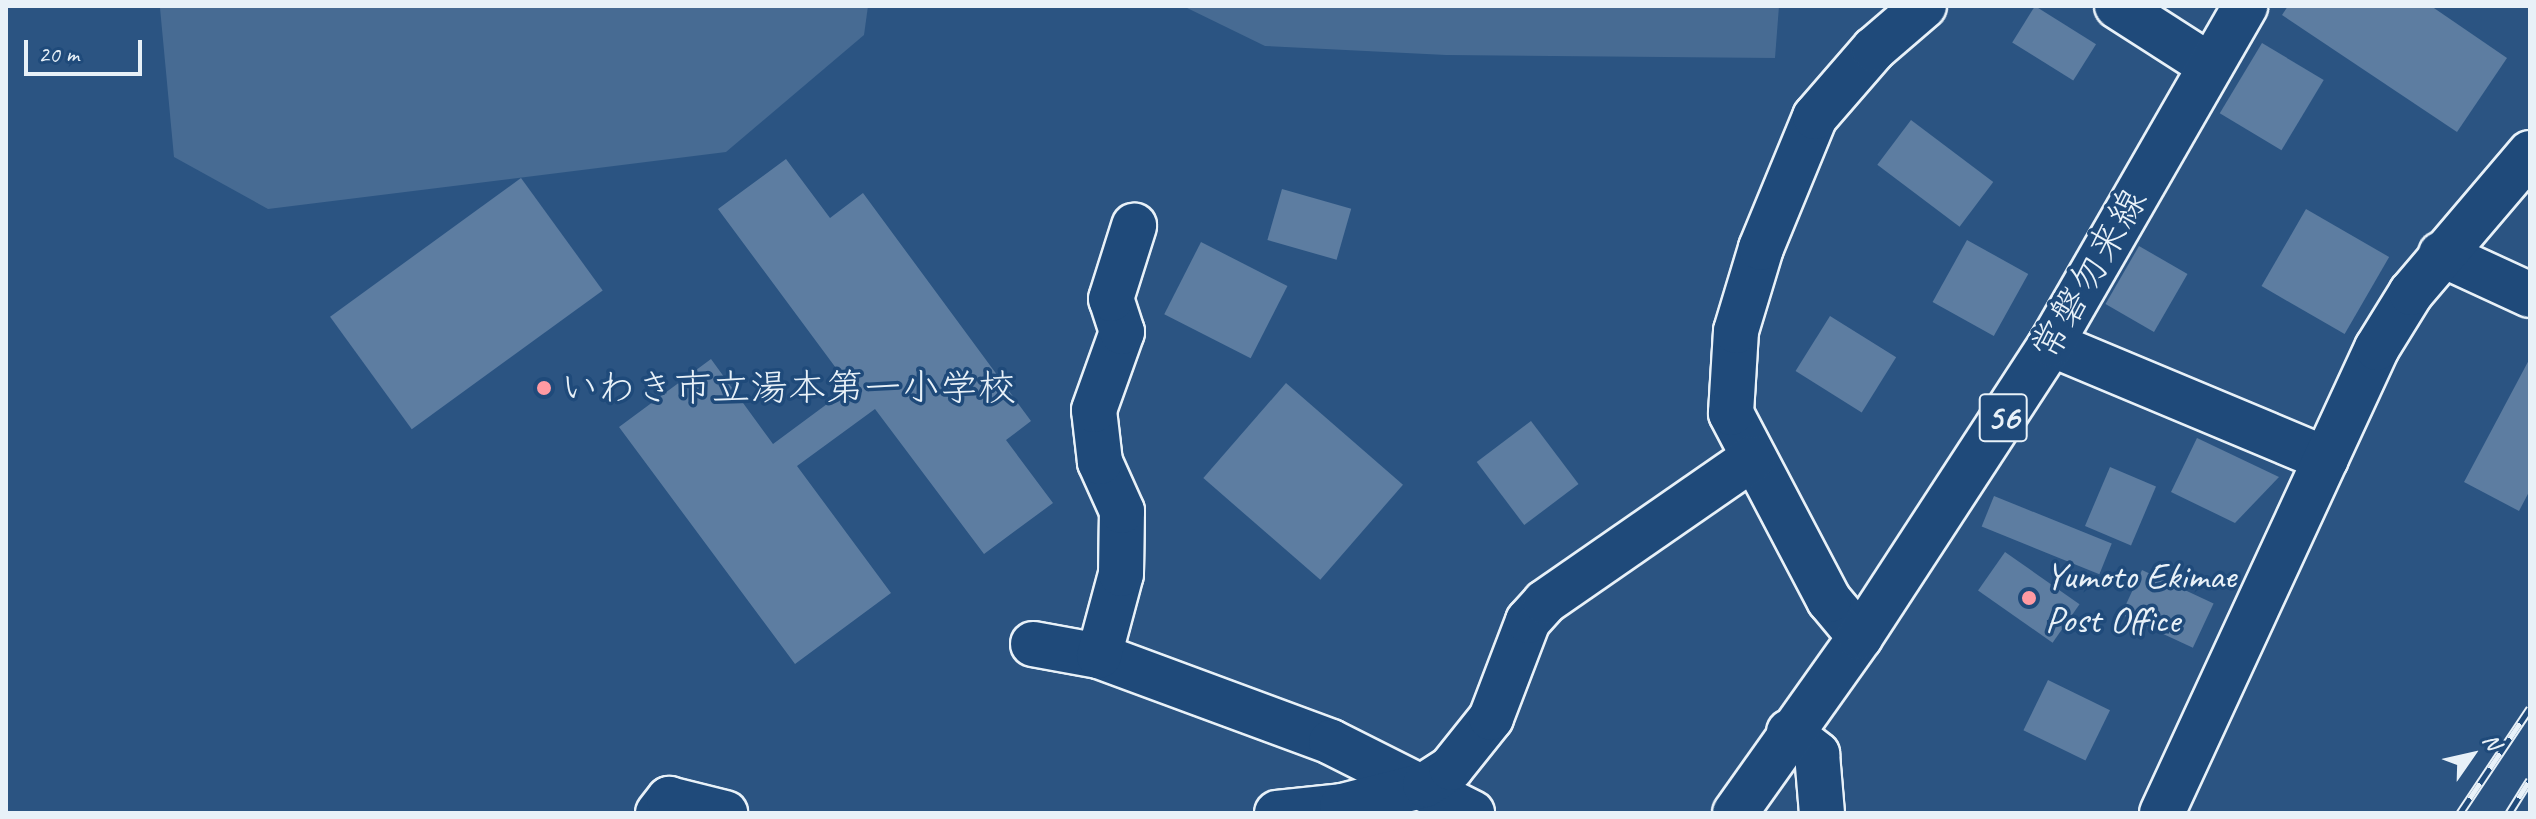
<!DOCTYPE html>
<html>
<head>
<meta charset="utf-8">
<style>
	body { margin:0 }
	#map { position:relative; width:2536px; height:819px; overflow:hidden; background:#2b5482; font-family:Caveat,"Klee One",sans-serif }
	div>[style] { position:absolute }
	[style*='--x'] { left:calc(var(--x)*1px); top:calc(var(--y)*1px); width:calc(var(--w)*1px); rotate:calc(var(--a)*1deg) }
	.green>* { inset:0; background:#476b93 }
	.building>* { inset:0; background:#5d7da1; transform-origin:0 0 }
	.roads { filter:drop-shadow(2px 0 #e8f1f8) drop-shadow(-2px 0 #e8f1f8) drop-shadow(0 2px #e8f1f8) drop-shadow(0 -2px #e8f1f8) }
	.minor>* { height:44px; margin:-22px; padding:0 22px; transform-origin:22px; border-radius:22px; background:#1f4a7a }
	.major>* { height:44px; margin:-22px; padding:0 22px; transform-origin:22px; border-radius:22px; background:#1f4a7a }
	.rail>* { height:9px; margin-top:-4.5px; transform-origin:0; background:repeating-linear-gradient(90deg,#1f4a7a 0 18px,#e8f1f8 0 36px); box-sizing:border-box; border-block:2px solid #e8f1f8 }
	.dots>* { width:22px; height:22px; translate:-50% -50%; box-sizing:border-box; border:4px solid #1f4a7a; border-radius:50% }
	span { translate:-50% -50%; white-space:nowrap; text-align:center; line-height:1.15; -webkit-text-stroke:7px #1f4a7a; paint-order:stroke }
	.shield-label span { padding:2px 6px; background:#1f4a7a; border:2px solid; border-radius:6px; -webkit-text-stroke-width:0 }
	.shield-label { font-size:36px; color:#e8f1f8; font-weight:700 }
	.street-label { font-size:38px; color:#e8f1f8 }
	.poi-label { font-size:38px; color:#e8f1f8 }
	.left { translate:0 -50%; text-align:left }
	.frame { position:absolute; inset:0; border:8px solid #e8f1f8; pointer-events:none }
	.north { position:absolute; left:2432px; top:715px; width:80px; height:80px; -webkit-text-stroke:6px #1f4a7a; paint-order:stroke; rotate:56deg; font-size:22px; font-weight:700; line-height:32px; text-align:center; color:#e8f1f8 }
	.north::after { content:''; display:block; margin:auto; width:28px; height:36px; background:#e8f1f8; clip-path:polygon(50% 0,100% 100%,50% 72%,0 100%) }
	.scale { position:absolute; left:24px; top:40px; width:118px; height:36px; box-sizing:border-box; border:4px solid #e8f1f8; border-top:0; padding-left:10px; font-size:24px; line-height:28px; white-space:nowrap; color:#e8f1f8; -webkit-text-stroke:6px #1f4a7a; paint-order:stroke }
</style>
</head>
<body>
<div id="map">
	<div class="green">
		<i style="clip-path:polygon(165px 6px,868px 6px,864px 35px,726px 152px,268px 209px,174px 157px,160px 8px)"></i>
		<i style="clip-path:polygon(1183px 6px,1779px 6px,1775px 58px,1446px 55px,1265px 46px)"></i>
	</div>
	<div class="building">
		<i style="left:2035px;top:6px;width:72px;height:43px;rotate:32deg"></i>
		<i style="clip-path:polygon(2288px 6px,2431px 6px,2507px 58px,2457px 132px,2282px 15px)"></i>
		<i style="left:2262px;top:43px;width:72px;height:82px;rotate:31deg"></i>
		<i style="left:1911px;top:120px;width:103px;height:56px;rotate:37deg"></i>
		<i style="clip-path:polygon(786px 159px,830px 218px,863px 193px,1031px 421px,1006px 440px,1053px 503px,984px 554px,875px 409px,797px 466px,891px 593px,795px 664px,619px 427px,711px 359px,773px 444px,850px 387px,718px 209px)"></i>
		<i style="left:521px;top:178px;width:139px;height:236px;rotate:54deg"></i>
		<i style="left:1282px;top:189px;width:72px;height:53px;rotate:16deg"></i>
		<i style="left:2306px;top:209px;width:96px;height:89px;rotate:30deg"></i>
		<i style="left:1967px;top:240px;width:70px;height:71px;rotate:29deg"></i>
		<i style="left:1201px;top:242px;width:97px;height:81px;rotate:27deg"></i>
		<i style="left:2139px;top:246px;width:56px;height:67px;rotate:30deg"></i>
		<i style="left:1830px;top:316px;width:78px;height:65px;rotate:32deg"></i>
		<i style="clip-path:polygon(2530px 358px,2530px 490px,2519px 511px,2464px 482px)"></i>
		<i style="left:1286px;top:383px;width:155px;height:126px;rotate:41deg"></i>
		<i style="left:1531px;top:421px;width:79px;height:68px;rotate:53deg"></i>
		<i style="clip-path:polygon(2197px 438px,2279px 477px,2235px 523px,2171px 492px)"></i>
		<i style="left:2110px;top:467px;width:50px;height:64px;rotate:23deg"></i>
		<i style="left:1994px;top:496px;width:127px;height:33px;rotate:22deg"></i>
		<i style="left:2005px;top:552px;width:91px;height:47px;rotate:35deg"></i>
		<i style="left:2142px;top:570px;width:79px;height:49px;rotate:25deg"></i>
		<i style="left:2048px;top:680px;width:69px;height:56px;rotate:26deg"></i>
	</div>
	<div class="roads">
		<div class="minor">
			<i style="--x:2117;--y:6;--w:109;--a:32.7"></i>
			<i style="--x:2441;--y:254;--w:98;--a:24.7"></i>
			<i style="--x:2051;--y:344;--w:298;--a:22.7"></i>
			<i style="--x:1860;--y:637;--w:48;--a:-130"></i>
			<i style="--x:1829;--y:600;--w:211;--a:-117.7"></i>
			<i style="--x:1731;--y:413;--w:82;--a:-86.5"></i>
			<i style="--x:1736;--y:331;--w:87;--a:-73.2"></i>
			<i style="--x:1761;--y:248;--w:142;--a:-67.6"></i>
			<i style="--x:1815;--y:117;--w:90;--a:-49.1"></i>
			<i style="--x:1874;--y:49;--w:66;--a:-40.7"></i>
			<i style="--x:1033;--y:644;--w:67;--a:10.3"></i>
			<i style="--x:1099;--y:656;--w:247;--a:20.3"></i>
			<i style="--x:1331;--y:742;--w:158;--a:26.7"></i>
			<i style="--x:1099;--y:656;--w:85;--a:-75"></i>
			<i style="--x:1121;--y:574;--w:63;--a:-89.1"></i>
			<i style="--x:1122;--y:511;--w:54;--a:-114.2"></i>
			<i style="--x:1100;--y:462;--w:52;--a:-96.6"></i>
			<i style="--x:1094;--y:410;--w:83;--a:-70.3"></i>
			<i style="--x:1122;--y:332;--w:35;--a:-108"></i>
			<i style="--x:1111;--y:299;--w:77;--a:-72.5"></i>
			<i style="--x:1789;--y:732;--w:36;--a:38"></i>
			<i style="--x:1817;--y:754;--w:59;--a:85.2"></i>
			<i style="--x:658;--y:813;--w:18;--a:-52"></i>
			<i style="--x:669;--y:799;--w:58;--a:14"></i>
			<i style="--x:1277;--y:813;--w:65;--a:-6.1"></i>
			<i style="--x:1342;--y:806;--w:86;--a:-14.2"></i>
			<i style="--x:1425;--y:785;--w:31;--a:-33"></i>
			<i style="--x:1451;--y:768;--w:64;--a:-51.3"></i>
			<i style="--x:1491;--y:718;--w:104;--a:-69.1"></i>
			<i style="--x:1528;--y:621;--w:25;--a:-48"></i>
			<i style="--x:1545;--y:602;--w:253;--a:-34.7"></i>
			<i style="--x:2162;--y:813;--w:512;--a:-65.19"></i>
			<i style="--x:2377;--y:348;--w:65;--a:-58.3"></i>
			<i style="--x:2411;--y:293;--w:184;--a:-49.6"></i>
		</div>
		<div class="major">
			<i style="--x:1735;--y:813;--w:216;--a:-54.6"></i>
			<i style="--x:1860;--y:637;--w:350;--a:-56.9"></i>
			<i style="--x:2051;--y:344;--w:390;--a:-60.1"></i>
		</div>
	</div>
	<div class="rail">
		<i style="--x:2460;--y:813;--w:126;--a:-56.3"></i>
		<i style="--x:2509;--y:813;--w:39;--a:-58"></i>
	</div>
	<div class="dots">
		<i style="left:544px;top:388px;background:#ff9aa2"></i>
		<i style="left:2029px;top:598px;background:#ff9aa2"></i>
	</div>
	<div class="shield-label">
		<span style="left:2003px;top:418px">56</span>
	</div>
	<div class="street-label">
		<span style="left:2089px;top:274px;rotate:-60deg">常磐勿来線</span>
	</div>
	<div class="poi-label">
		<span class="left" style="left:560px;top:388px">いわき市立湯本第一小学校</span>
		<span class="left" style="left:2045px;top:598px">Yumoto Ekimae<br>Post Office</span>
	</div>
	<div class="frame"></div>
	<div class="north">N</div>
	<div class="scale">20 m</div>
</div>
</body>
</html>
